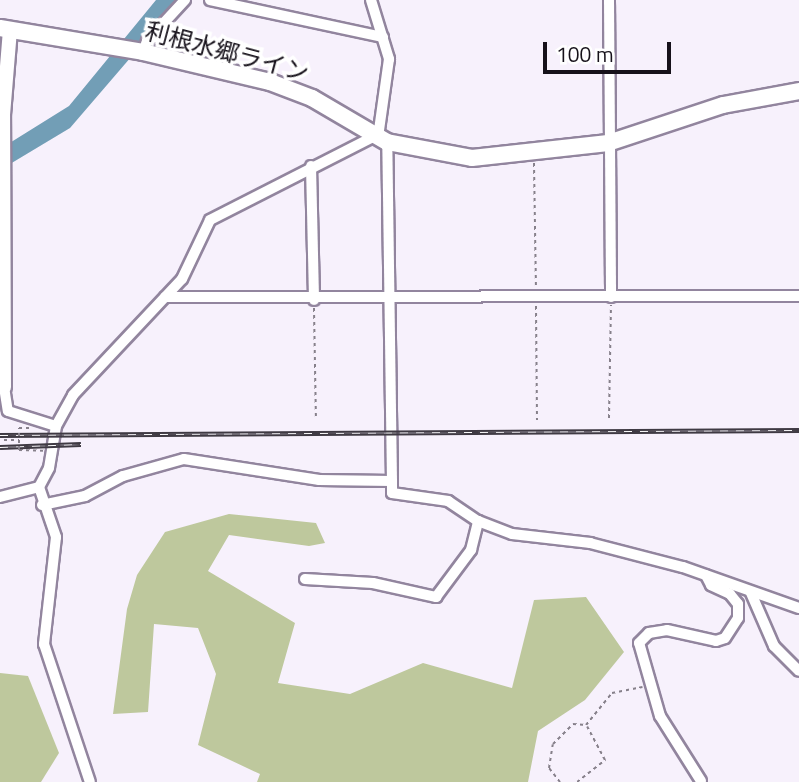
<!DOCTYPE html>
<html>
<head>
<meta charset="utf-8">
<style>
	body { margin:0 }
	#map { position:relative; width:799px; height:782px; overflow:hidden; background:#f7f1fc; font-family:"Titillium Web","Noto Sans JP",sans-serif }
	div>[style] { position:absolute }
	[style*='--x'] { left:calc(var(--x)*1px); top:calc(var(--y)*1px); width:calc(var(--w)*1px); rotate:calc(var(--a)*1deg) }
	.forest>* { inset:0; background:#bec89d }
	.water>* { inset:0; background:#729eb6 }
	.path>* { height:2px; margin-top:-1px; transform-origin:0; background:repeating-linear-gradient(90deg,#86808a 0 3.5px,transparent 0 7px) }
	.roads { filter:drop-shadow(2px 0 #92859e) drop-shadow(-2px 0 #92859e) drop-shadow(0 2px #92859e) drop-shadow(0 -2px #92859e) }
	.minor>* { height:10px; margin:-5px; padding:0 5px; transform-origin:5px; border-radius:5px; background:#fff }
	.secondary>* { height:14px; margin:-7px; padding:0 7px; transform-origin:7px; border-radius:7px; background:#fff }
	.trunk>* { height:16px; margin:-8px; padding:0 8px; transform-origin:8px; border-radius:8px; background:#fff }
	.rail>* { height:5px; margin-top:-2.5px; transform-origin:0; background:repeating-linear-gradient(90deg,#fff 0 8px,#3f3a43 0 16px); box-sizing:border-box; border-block:2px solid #3f3a43 }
	.path-bridge>* { height:2px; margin-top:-1px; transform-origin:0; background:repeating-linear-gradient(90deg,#86808a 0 3.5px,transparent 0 7px) }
	span { translate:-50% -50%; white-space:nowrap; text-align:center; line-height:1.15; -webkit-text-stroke:7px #fff; paint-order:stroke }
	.street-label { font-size:24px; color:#16111a }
	.scale { position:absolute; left:543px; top:42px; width:128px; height:32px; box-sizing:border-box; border:4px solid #16111a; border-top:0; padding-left:9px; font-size:21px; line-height:24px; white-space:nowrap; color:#16111a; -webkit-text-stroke:5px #fff; paint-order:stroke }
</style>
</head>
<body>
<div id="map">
	<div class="forest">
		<i style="clip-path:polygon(229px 514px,316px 523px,325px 543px,309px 546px,229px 535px,208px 571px,295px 623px,278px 683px,350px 694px,423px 663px,512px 688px,534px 600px,586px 597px,624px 652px,585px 700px,538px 731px,528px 782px,257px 782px,260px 774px,198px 745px,216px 674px,198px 628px,154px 624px,148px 712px,113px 714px,127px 609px,137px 575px,165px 532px)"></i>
		<i style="clip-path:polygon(0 673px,28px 676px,59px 753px,41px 782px,0 782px)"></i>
	</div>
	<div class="water">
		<i style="clip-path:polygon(156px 0,180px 0,70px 128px,0 170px,0 149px,69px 106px)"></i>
	</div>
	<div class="path">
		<i style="--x:534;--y:163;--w:124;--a:89.1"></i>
		<i style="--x:536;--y:306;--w:114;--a:89.5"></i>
		<i style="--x:314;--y:308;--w:111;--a:89"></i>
		<i style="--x:609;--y:418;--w:113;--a:-89"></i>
		<i style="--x:19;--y:428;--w:10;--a:0"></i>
		<i style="--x:4;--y:440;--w:15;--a:0"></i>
		<i style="--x:19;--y:450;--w:25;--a:2"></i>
		<i style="--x:586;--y:725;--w:41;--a:-50.9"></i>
		<i style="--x:612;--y:693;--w:31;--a:-11"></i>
		<i style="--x:560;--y:782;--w:18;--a:-128"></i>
		<i style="--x:549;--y:768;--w:24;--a:-81"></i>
		<i style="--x:553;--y:744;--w:28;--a:-45"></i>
		<i style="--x:573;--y:724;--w:13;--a:4"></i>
		<i style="--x:577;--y:782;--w:36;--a:-38"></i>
		<i style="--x:605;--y:760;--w:38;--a:-118"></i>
	</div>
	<div class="roads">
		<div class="minor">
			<i style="--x:210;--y:0;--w:177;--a:12.1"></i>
			<i style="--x:371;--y:0;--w:62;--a:73"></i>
			<i style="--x:389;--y:59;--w:79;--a:98"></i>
			<i style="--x:609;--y:0;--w:297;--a:89.6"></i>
			<i style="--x:143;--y:52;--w:12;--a:-70"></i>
			<i style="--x:147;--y:41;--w:56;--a:-47.2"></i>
			<i style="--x:311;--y:166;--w:134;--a:88.7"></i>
			<i style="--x:165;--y:297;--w:634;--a:-0.09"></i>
			<i style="--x:0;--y:387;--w:4;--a:0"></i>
			<i style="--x:4;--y:387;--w:24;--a:81"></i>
			<i style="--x:8;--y:411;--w:50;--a:17.4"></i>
			<i style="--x:392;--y:481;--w:12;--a:90"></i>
			<i style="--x:392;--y:493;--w:57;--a:8.1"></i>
			<i style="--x:448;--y:501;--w:36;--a:34"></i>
			<i style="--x:478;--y:521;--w:36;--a:21"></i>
			<i style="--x:512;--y:534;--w:79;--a:6.6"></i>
			<i style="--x:590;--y:543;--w:96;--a:14.5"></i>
			<i style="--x:683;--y:567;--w:123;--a:19.5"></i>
			<i style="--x:39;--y:487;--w:53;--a:71.2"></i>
			<i style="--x:56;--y:537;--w:108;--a:96.4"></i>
			<i style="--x:44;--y:644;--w:145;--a:71.6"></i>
			<i style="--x:0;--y:497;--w:40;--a:-14.4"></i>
			<i style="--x:39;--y:487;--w:21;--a:-62"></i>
			<i style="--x:49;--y:468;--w:43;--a:-80.5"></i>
			<i style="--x:56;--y:426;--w:35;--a:-61"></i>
			<i style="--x:73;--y:395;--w:159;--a:-46.8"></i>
			<i style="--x:182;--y:279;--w:65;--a:-64.6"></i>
			<i style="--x:210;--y:220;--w:185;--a:-27"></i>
			<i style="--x:42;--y:505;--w:44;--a:-11.8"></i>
			<i style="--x:85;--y:496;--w:43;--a:-27.8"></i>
			<i style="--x:123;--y:476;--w:63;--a:-15.6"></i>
			<i style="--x:184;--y:459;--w:137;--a:8.8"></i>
			<i style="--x:319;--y:480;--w:73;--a:0.8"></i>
			<i style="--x:392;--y:481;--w:339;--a:-90.8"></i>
			<i style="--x:305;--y:579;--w:68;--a:3.4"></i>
			<i style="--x:373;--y:583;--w:65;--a:12.5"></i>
			<i style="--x:436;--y:597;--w:59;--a:-53.3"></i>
			<i style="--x:471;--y:550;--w:30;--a:-76"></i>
			<i style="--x:751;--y:593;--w:58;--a:66.5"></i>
			<i style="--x:774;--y:646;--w:35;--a:45"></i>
			<i style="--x:701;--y:781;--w:77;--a:-122.2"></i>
			<i style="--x:660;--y:716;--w:76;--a:-106"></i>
			<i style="--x:639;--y:643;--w:14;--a:-45"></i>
			<i style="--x:649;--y:633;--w:18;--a:-9"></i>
			<i style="--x:667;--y:630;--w:50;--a:12.7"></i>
			<i style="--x:716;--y:641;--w:9;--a:-18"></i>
			<i style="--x:725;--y:638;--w:24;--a:-57"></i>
			<i style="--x:738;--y:618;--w:14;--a:-90"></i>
			<i style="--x:738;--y:604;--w:13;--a:-129"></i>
			<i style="--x:730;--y:594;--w:21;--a:-155"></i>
			<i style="--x:711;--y:585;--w:11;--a:-117"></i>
		</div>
		<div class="secondary">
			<i style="--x:4;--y:387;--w:272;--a:-90.2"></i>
			<i style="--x:3;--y:115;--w:85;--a:-85.3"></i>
		</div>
		<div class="trunk">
			<i style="--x:0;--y:28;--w:145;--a:9.5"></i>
			<i style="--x:143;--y:52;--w:130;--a:13.3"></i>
			<i style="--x:270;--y:82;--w:45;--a:20.9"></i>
			<i style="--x:312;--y:98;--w:87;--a:30.4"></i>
			<i style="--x:387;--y:142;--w:86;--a:10.7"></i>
			<i style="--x:472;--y:158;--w:137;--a:-6.3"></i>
			<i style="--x:608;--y:143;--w:121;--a:-18.3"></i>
			<i style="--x:723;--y:105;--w:77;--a:-10.4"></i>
		</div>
	</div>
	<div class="rail">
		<i style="--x:0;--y:435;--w:799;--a:-0.36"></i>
		<i style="--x:0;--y:447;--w:81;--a:-2.1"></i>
	</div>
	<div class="path-bridge">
		<i style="--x:19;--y:450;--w:22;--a:-90"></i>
	</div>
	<div class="street-label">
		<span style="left:227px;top:52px;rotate:15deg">利根水郷ライン</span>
	</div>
	<div class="scale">100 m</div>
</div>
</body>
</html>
